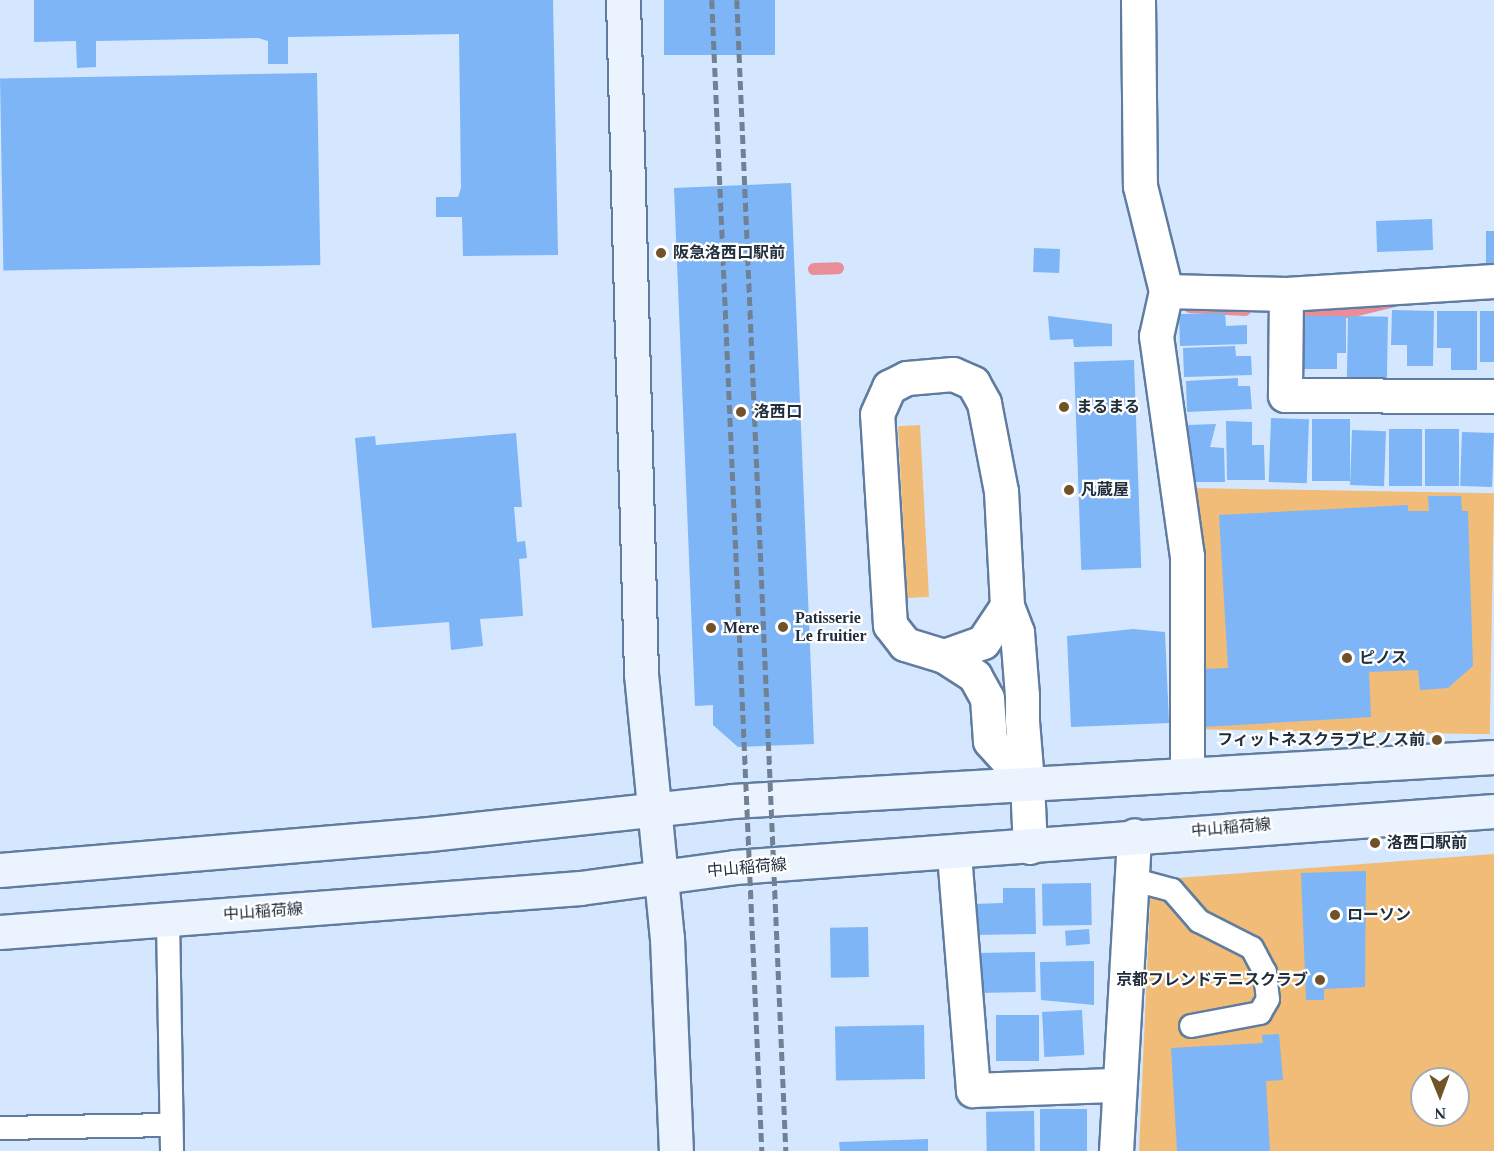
<!DOCTYPE html>
<html>
<head>
<meta charset="utf-8">
<style>
	body { margin:0 }
	#map { position:relative; width:1494px; height:1151px; overflow:hidden; background:#d4e7ff; font-family:"Times New Roman","Noto Sans JP",serif }
	div>[style] { position:absolute }
	[style*='--x'] { left:calc(var(--x)*1px); top:calc(var(--y)*1px); width:calc(var(--w)*1px); rotate:calc(var(--a)*1deg) }
	.green>* { inset:0; background:#f1bc77; transform-origin:0 0 }
	.stream>* { height:12px; margin:-6px; padding:0 6px; transform-origin:6px; border-radius:6px; background:#e98d98 }
	.building>* { inset:0; background:#7db5f6; transform-origin:0 0 }
	.roads { filter:drop-shadow(2px 0 #607da0) drop-shadow(-2px 0 #607da0) drop-shadow(0 2px #607da0) drop-shadow(0 -2px #607da0) }
	.lane>* { height:22px; margin:-11px; padding:0 11px; transform-origin:11px; border-radius:11px; background:#fff }
	.street>* { height:33px; margin:-16.5px; padding:0 16.5px; transform-origin:16.5px; border-radius:16.5px; background:#fff }
	.secondary>* { height:33px; margin:-16.5px; padding:0 16.5px; transform-origin:16.5px; border-radius:16.5px; background:#eaf3fe }
	.rail>* { height:4.5px; margin-top:-2.25px; transform-origin:0; background:repeating-linear-gradient(90deg,#718194 0 9px,transparent 0 13.5px) }
	.dots>* { width:16px; height:16px; translate:-50% -50%; box-sizing:border-box; border:3px solid #fff; border-radius:50% }
	span { translate:-50% -50%; white-space:nowrap; text-align:center; line-height:1.15; -webkit-text-stroke:4.5px #fff; paint-order:stroke }
	.poi-label { font-size:16px; color:#212e3d; font-weight:700 }
	.left { translate:0 -50%; text-align:left }
	.right { translate:-100% -50%; text-align:right }
	.street-label { font-size:16px; color:#212e3d }
	.north { position:absolute; left:1410px; top:1067px; width:60px; height:60px; box-sizing:border-box; background:#fff; border:2px solid #a6abb1; border-radius:50%; rotate:179deg; font-size:16px; font-weight:700; line-height:24px; text-align:center; color:#212e3d }
	.north::after { content:''; display:block; margin:auto; width:21px; height:27px; background:#725329; clip-path:polygon(50% 0,100% 100%,50% 72%,0 100%) }
</style>
</head>
<body>
<div id="map">
	<div class="green">
		<i style="left:920px;top:425px;width:172px;height:22px;rotate:87deg"></i>
		<i style="left:1192px;top:488px;width:302px;height:241px;rotate:1deg"></i>
		<i style="clip-path:polygon(evenodd,1494px 854px,1494px 1151px,1139px 1151px,1151px 880px,1494px 854px,1422px 1079px,1458px 1079px,1458px 1115px,1422px 1115px,1422px 1079px)"></i>
	</div>
	<div class="stream">
		<i style="--x:814;--y:269;--w:24;--a:-2"></i>
		<i style="--x:1190;--y:307;--w:55;--a:3.1"></i>
		<i style="--x:1310;--y:312;--w:40;--a:0"></i>
		<i style="--x:1350;--y:312;--w:45;--a:-14"></i>
	</div>
	<div class="building">
		<i style="clip-path:polygon(34px 0,553px 0,558px 255px,463px 256px,462px 217px,436px 217px,436px 197px,458px 197px,461px 188px,459px 34px,288px 37px,288px 64px,268px 64px,268px 41px,258px 38px,96px 41px,96px 67px,77px 68px,76px 41px,34px 42px)"></i>
		<i style="left:664px;top:0;width:111px;height:55px"></i>
		<i style="left:317px;top:73px;width:192px;height:317px;rotate:89deg"></i>
		<i style="clip-path:polygon(791px 183px,814px 744px,738px 747px,713px 725px,713px 705px,695px 706px,674px 188px)"></i>
		<i style="left:1432px;top:219px;width:31px;height:56px;rotate:88deg"></i>
		<i style="left:1486px;top:231px;width:8px;height:36px"></i>
		<i style="left:1034px;top:248px;width:26px;height:24px;rotate:2deg"></i>
		<i style="clip-path:polygon(1392px 310px,1434px 311px,1433px 366px,1407px 366px,1407px 345px,1391px 345px)"></i>
		<i style="clip-path:polygon(1437px 311px,1477px 311px,1477px 370px,1451px 370px,1451px 348px,1437px 348px)"></i>
		<i style="left:1480px;top:311px;width:14px;height:51px"></i>
		<i style="clip-path:polygon(1225px 313px,1226px 326px,1247px 325px,1247px 344px,1180px 346px,1179px 314px)"></i>
		<i style="clip-path:polygon(1048px 316px,1112px 324px,1112px 346px,1074px 347px,1073px 339px,1050px 340px)"></i>
		<i style="clip-path:polygon(1302px 316px,1346px 316px,1346px 353px,1337px 353px,1337px 369px,1301px 369px)"></i>
		<i style="left:1348px;top:316px;width:40px;height:63px;rotate:1deg"></i>
		<i style="clip-path:polygon(1235px 346px,1236px 356px,1251px 356px,1252px 375px,1184px 377px,1183px 348px)"></i>
		<i style="left:1134px;top:360px;width:208px;height:60px;rotate:88deg"></i>
		<i style="clip-path:polygon(1238px 378px,1238px 386px,1250px 386px,1252px 409px,1187px 412px,1186px 381px)"></i>
		<i style="left:1271px;top:418px;width:38px;height:64px;rotate:2deg"></i>
		<i style="left:1312px;top:419px;width:38px;height:62px"></i>
		<i style="clip-path:polygon(1226px 421px,1252px 422px,1252px 445px,1264px 445px,1265px 480px,1227px 480px)"></i>
		<i style="clip-path:polygon(1216px 424px,1210px 447px,1224px 448px,1225px 482px,1187px 482px,1187px 425px)"></i>
		<i style="left:1389px;top:429px;width:33px;height:57px"></i>
		<i style="left:1425px;top:429px;width:34px;height:57px"></i>
		<i style="left:1352px;top:430px;width:34px;height:55px;rotate:2deg"></i>
		<i style="left:1462px;top:432px;width:32px;height:54px;rotate:2deg"></i>
		<i style="clip-path:polygon(516px 433px,522px 507px,514px 507px,517px 542px,525px 541px,527px 558px,519px 559px,523px 616px,480px 619px,483px 646px,451px 650px,449px 622px,372px 628px,355px 438px,375px 436px,376px 445px)"></i>
		<i style="clip-path:polygon(1428px 496px,1461px 496px,1462px 511px,1468px 511px,1473px 666px,1448px 688px,1420px 690px,1418px 670px,1369px 672px,1371px 717px,1203px 727px,1201px 669px,1228px 668px,1219px 515px,1408px 505px,1408px 511px,1429px 511px)"></i>
		<i style="clip-path:polygon(1133px 629px,1165px 632px,1169px 723px,1071px 727px,1067px 636px)"></i>
		<i style="clip-path:polygon(1366px 871px,1365px 987px,1324px 989px,1324px 1000px,1306px 1000px,1301px 873px)"></i>
		<i style="left:1091px;top:883px;width:42px;height:49px;rotate:89deg"></i>
		<i style="clip-path:polygon(1003px 888px,1035px 888px,1036px 934px,974px 935px,973px 904px,1003px 903px)"></i>
		<i style="left:868px;top:927px;width:50px;height:38px;rotate:89deg"></i>
		<i style="left:1089px;top:929px;width:15px;height:24px;rotate:86deg"></i>
		<i style="left:1035px;top:952px;width:40px;height:59px;rotate:89deg"></i>
		<i style="clip-path:polygon(1094px 961px,1094px 1005px,1041px 1000px,1040px 962px)"></i>
		<i style="left:1082px;top:1010px;width:45px;height:40px;rotate:87deg"></i>
		<i style="left:996px;top:1015px;width:43px;height:46px"></i>
		<i style="left:924px;top:1025px;width:54px;height:89px;rotate:89deg"></i>
		<i style="clip-path:polygon(1279px 1034px,1283px 1080px,1266px 1081px,1270px 1151px,1177px 1151px,1171px 1048px,1263px 1043px,1262px 1035px)"></i>
		<i style="left:1040px;top:1109px;width:47px;height:42px"></i>
		<i style="left:1034px;top:1111px;width:40px;height:48px;rotate:89deg"></i>
		<i style="clip-path:polygon(928px 1139px,928px 1151px,840px 1151px,839px 1142px)"></i>
	</div>
	<div class="roads">
		<div class="lane">
			<i style="--x:1131;--y:879;--w:42;--a:15"></i>
			<i style="--x:1172;--y:890;--w:41;--a:48.9"></i>
			<i style="--x:1199;--y:921;--w:59;--a:27"></i>
			<i style="--x:1252;--y:948;--w:27;--a:62"></i>
			<i style="--x:1265;--y:972;--w:27;--a:84"></i>
			<i style="--x:1268;--y:999;--w:16;--a:120"></i>
			<i style="--x:1260;--y:1013;--w:70;--a:169.3"></i>
			<i style="--x:168;--y:919;--w:232;--a:89"></i>
			<i style="--x:0;--y:1128;--w:171;--a:-1"></i>
		</div>
		<div class="street">
			<i style="--x:1138;--y:0;--w:186;--a:89.4"></i>
			<i style="--x:1140;--y:186;--w:108;--a:76.1"></i>
			<i style="--x:1166;--y:291;--w:46;--a:102.5"></i>
			<i style="--x:1156;--y:336;--w:222;--a:82"></i>
			<i style="--x:1187;--y:556;--w:219;--a:90"></i>
			<i style="--x:1166;--y:291;--w:120;--a:1.4"></i>
			<i style="--x:1286;--y:294;--w:208;--a:-3.6"></i>
			<i style="--x:1286;--y:294;--w:101;--a:90.6"></i>
			<i style="--x:1285;--y:395;--w:209;--a:0.3"></i>
			<i style="--x:944;--y:656;--w:41;--a:-19.7"></i>
			<i style="--x:983;--y:642;--w:43;--a:-56.3"></i>
			<i style="--x:1027;--y:782;--w:55;--a:-132.1"></i>
			<i style="--x:990;--y:741;--w:43;--a:-94"></i>
			<i style="--x:987;--y:698;--w:25;--a:-119"></i>
			<i style="--x:975;--y:676;--w:37;--a:-147"></i>
			<i style="--x:944;--y:656;--w:41;--a:-162.9"></i>
			<i style="--x:905;--y:644;--w:24;--a:-128"></i>
			<i style="--x:890;--y:625;--w:211;--a:-93.5"></i>
			<i style="--x:877;--y:414;--w:30;--a:-66"></i>
			<i style="--x:889;--y:387;--w:20;--a:-27"></i>
			<i style="--x:907;--y:378;--w:46;--a:-5"></i>
			<i style="--x:953;--y:374;--w:22;--a:24"></i>
			<i style="--x:973;--y:383;--w:23;--a:61"></i>
			<i style="--x:984;--y:403;--w:90;--a:79.1"></i>
			<i style="--x:1001;--y:491;--w:115;--a:87"></i>
			<i style="--x:1007;--y:606;--w:28;--a:69"></i>
			<i style="--x:1017;--y:632;--w:63;--a:85.5"></i>
			<i style="--x:1022;--y:695;--w:26;--a:90"></i>
			<i style="--x:1022;--y:721;--w:61;--a:85.3"></i>
			<i style="--x:1027;--y:782;--w:65;--a:87.4"></i>
			<i style="--x:954;--y:854;--w:237;--a:85.4"></i>
			<i style="--x:973;--y:1090;--w:145;--a:-2"></i>
			<i style="--x:1116;--y:1151;--w:316;--a:-86.7"></i>
		</div>
		<div class="secondary">
			<i style="--x:623;--y:0;--w:674;--a:88.47"></i>
			<i style="--x:641;--y:674;--w:265;--a:84.4"></i>
			<i style="--x:667;--y:938;--w:213;--a:87.6"></i>
			<i style="--x:0;--y:870;--w:431;--a:-4.8"></i>
			<i style="--x:429;--y:834;--w:305;--a:-6.2"></i>
			<i style="--x:732;--y:801;--w:763;--a:-3.3"></i>
			<i style="--x:0;--y:932;--w:582;--a:-4.34"></i>
			<i style="--x:580;--y:888;--w:156;--a:-7.7"></i>
			<i style="--x:735;--y:867;--w:761;--a:-4.22"></i>
		</div>
	</div>
	<div class="rail">
		<i style="--x:712;--y:0;--w:1152;--a:87.51"></i>
		<i style="--x:737;--y:0;--w:1152;--a:87.56"></i>
	</div>
	<div class="dots">
		<i style="left:661px;top:253px;background:#725329"></i>
		<i style="left:1064px;top:407px;background:#725329"></i>
		<i style="left:741px;top:412px;background:#725329"></i>
		<i style="left:1069px;top:490px;background:#725329"></i>
		<i style="left:783px;top:627px;background:#725329"></i>
		<i style="left:711px;top:628px;background:#725329"></i>
		<i style="left:1347px;top:658px;background:#725329"></i>
		<i style="left:1437px;top:740px;background:#725329"></i>
		<i style="left:1375px;top:843px;background:#725329"></i>
		<i style="left:1335px;top:915px;background:#725329"></i>
		<i style="left:1320px;top:980px;background:#725329"></i>
	</div>
	<div class="poi-label">
		<span class="left" style="left:673px;top:253px">阪急洛西口駅前</span>
		<span class="left" style="left:1076px;top:407px">まるまる</span>
		<span class="left" style="left:754px;top:412px">洛西口</span>
		<span class="left" style="left:1081px;top:490px">凡蔵屋</span>
		<span class="left" style="left:795px;top:627px">Patisserie<br>Le fruitier</span>
		<span class="left" style="left:723px;top:628px">Mere</span>
		<span class="left" style="left:1359px;top:658px">ピノス</span>
		<span class="right" style="left:1425px;top:740px">フィットネスクラブピノス前</span>
		<span class="left" style="left:1387px;top:843px">洛西口駅前</span>
		<span class="left" style="left:1347px;top:915px">ローソン</span>
		<span class="right" style="left:1308px;top:980px">京都フレンドテニスクラブ</span>
	</div>
	<div class="street-label">
		<span style="left:1231px;top:828px;rotate:-5deg">中山稲荷線</span>
		<span style="left:747px;top:868px;rotate:-5deg">中山稲荷線</span>
		<span style="left:263px;top:912px;rotate:-4deg">中山稲荷線</span>
	</div>
	<div class="north">N</div>
</div>
</body>
</html>
